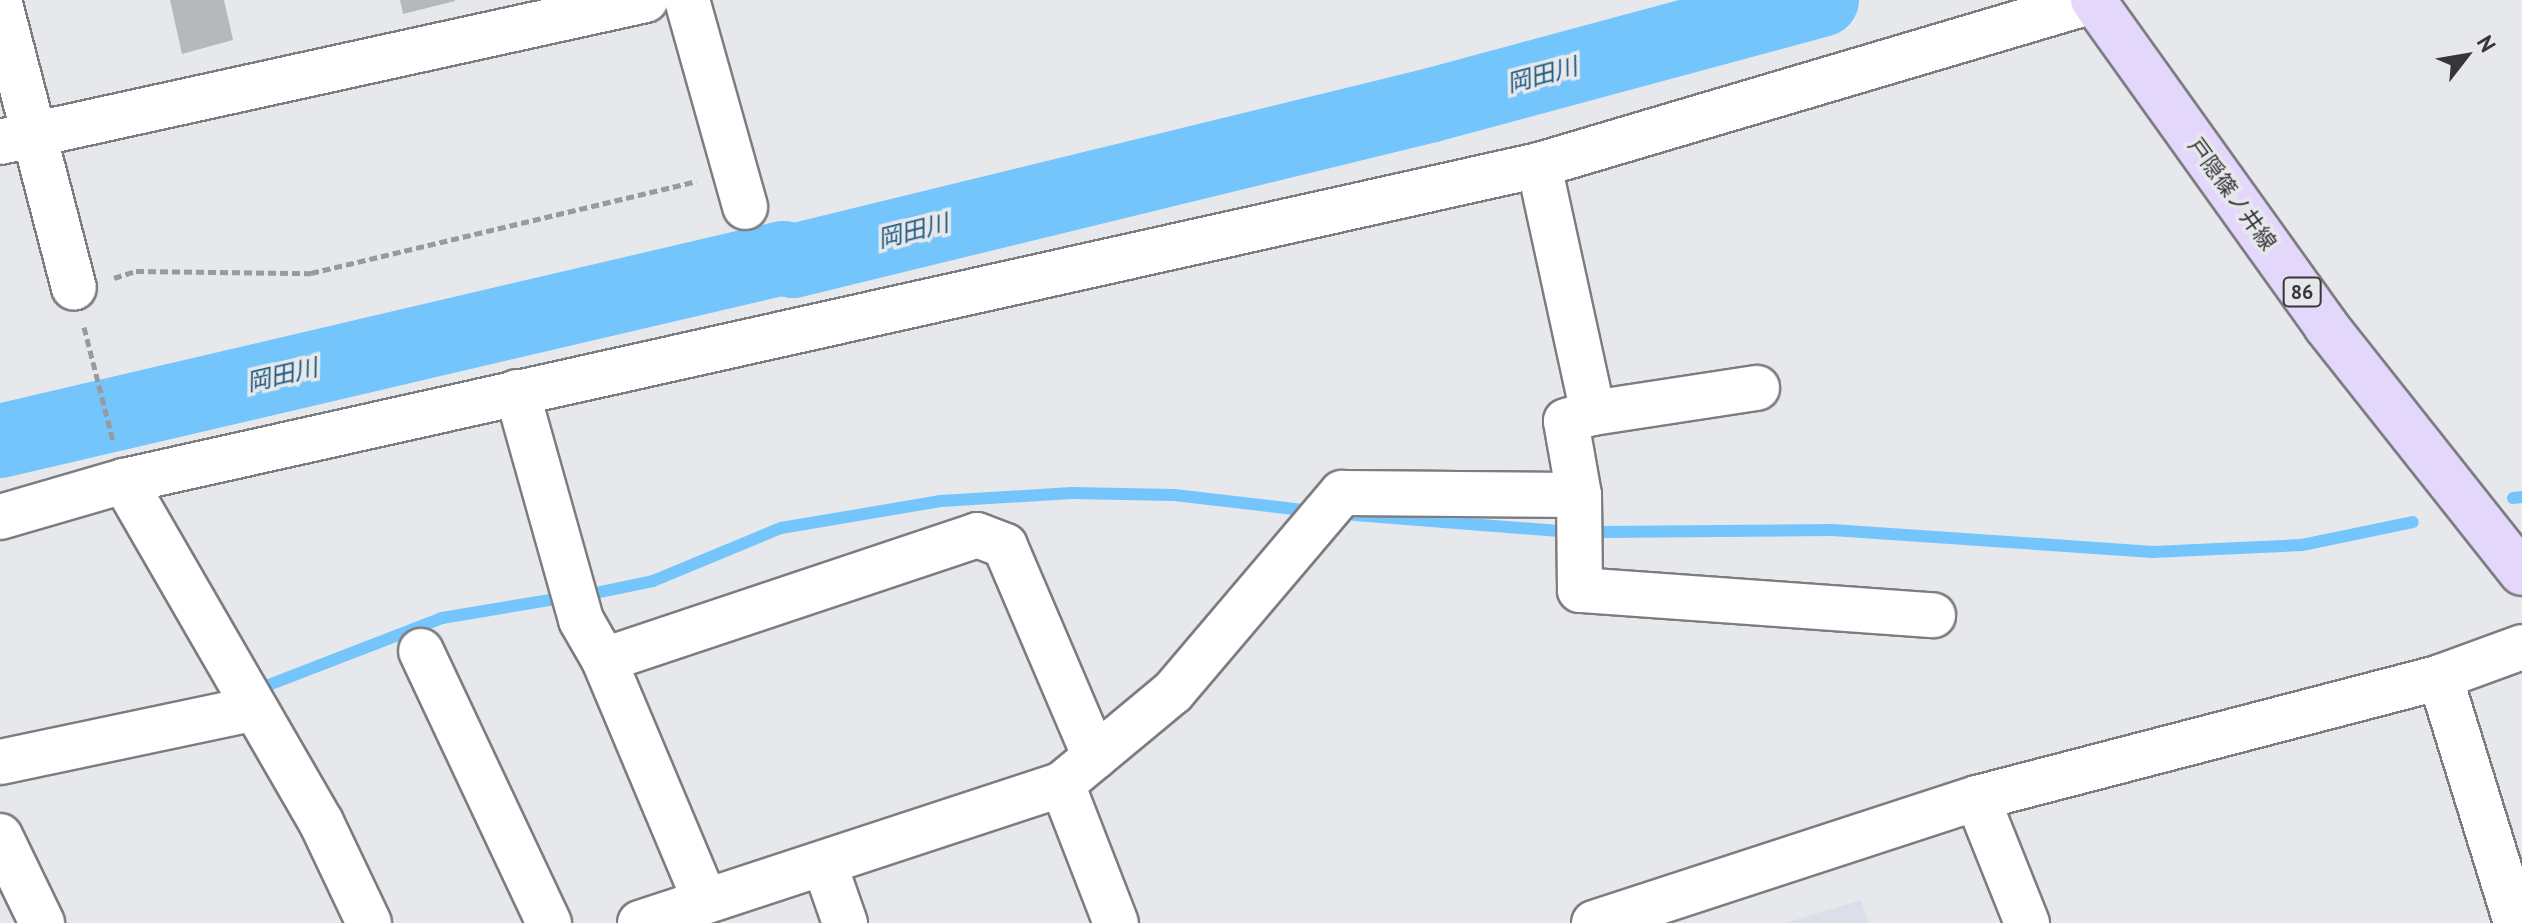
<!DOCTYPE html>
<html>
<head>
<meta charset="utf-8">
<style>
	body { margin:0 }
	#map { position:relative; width:2522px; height:923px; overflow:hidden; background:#e7e8ec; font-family:"PT Sans","Noto Sans JP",sans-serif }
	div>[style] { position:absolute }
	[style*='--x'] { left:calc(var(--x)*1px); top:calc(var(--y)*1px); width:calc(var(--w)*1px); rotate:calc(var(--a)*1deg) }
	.built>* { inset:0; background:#dcdee9 }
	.stream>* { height:12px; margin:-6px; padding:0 6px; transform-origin:6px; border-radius:6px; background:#73c5fc }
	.river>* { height:74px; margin:-37px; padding:0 37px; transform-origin:37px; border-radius:37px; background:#73c5fc }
	.building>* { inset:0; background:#b6b8bc }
	.path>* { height:5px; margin-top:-2.5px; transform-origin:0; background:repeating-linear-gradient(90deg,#999a9d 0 8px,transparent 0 12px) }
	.roads { filter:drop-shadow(2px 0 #7c7d81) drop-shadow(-2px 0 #7c7d81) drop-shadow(0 2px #7c7d81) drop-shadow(0 -2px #7c7d81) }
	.minor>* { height:44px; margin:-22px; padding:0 22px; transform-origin:22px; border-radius:22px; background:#fff }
	.major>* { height:44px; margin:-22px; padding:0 22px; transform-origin:22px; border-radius:22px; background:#e3d7fc }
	span { translate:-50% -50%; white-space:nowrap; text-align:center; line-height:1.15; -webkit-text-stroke:7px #e7e8ec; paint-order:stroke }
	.shield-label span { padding:2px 6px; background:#e7e8ec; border:2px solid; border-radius:6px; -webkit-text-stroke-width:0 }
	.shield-label { font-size:20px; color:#363638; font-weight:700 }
	.street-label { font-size:22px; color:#363638 }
	.water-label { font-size:24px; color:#1f5b80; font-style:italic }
	.north { position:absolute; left:2426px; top:16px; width:80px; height:80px; -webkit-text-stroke:6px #e7e8ec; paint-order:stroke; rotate:59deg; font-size:22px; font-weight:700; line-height:32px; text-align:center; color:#363638 }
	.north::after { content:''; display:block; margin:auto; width:28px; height:36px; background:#363638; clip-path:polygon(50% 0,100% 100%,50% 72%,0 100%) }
</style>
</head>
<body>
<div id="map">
	<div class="built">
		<i style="clip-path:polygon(1861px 900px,1869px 923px,1785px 923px)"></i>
	</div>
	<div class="stream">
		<i style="--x:2513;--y:498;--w:9;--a:-6"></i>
		<i style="--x:1355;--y:515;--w:205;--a:4.5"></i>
		<i style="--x:1600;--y:532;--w:232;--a:-0.5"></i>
		<i style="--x:1832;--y:530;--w:322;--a:3.9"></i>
		<i style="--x:2153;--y:552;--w:149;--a:-2.7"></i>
		<i style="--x:2302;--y:545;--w:113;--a:-11.7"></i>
		<i style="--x:586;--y:595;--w:68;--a:-11.8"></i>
		<i style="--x:653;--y:581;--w:139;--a:-22.5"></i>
		<i style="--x:781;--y:528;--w:162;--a:-9.6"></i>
		<i style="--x:941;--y:501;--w:131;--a:-3.5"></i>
		<i style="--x:1072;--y:493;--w:102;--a:1.1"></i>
		<i style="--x:1174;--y:495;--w:130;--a:6.6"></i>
		<i style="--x:266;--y:686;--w:189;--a:-21.1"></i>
		<i style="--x:442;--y:618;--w:116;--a:-9.5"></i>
	</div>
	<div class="river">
		<i style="--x:0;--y:441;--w:804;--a:-13.15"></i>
		<i style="--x:783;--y:258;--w:10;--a:17"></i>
		<i style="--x:793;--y:261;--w:658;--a:-13.72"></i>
		<i style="--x:1432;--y:105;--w:404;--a:-15.1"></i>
	</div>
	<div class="building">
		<i style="clip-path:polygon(170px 0,224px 0,233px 40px,182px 54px)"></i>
		<i style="clip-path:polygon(400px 0,455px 0,455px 1px,403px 14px)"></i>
	</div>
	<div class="path">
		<i style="--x:114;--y:278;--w:23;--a:-18"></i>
		<i style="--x:136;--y:271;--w:175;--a:0.7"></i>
		<i style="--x:311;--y:273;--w:396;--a:-13.4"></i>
		<i style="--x:84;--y:327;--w:118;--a:75.7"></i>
	</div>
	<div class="roads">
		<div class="minor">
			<i style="--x:687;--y:0;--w:215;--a:74.3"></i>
			<i style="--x:0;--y:4;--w:293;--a:75.4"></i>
			<i style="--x:0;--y:142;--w:661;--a:-12.4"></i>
			<i style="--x:517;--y:392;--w:237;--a:74.3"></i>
			<i style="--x:581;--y:620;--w:46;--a:60.1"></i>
			<i style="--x:604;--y:660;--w:258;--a:67.2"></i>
			<i style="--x:1593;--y:413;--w:166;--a:-8.7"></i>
			<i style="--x:124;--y:481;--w:394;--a:60"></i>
			<i style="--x:321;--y:822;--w:112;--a:64.6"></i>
			<i style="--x:1579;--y:495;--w:95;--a:89.4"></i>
			<i style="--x:1580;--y:590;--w:354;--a:4.1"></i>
			<i style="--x:0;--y:517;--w:129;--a:-16.2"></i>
			<i style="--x:124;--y:481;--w:1450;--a:-12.59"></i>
			<i style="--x:1539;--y:165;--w:581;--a:-16.5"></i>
			<i style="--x:421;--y:651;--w:301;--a:64.8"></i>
			<i style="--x:604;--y:660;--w:393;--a:-18.5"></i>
			<i style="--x:977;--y:535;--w:30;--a:21"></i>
			<i style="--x:1005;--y:546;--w:229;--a:66.9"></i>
			<i style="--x:2440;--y:677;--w:257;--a:72.8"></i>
			<i style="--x:0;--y:762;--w:257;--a:-11.9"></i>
			<i style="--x:1062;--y:784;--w:149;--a:68.8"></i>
			<i style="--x:1977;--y:798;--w:135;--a:68.2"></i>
			<i style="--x:0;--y:836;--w:97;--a:64.2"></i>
			<i style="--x:824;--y:863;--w:64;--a:70.7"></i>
			<i style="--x:640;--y:923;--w:444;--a:-18.2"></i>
			<i style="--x:1062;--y:784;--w:144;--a:-39.7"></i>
			<i style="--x:1173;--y:692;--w:261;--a:-49.7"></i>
			<i style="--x:1342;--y:493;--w:237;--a:0.5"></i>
			<i style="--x:1579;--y:495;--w:75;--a:-100"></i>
			<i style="--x:1566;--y:421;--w:28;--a:-17"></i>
			<i style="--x:1593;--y:413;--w:254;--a:-102.3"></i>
			<i style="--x:1594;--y:923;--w:403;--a:-18.1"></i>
			<i style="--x:1977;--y:798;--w:479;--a:-14.6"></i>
			<i style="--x:2440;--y:677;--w:87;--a:-20.1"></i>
		</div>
		<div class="major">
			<i style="--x:2093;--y:0;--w:401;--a:54.4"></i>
			<i style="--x:2326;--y:326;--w:315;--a:51.6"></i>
		</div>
	</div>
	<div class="shield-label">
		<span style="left:2302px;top:292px">86</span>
	</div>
	<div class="street-label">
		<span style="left:2232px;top:194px;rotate:54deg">戸隠篠ノ井線</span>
	</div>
	<div class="water-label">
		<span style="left:1542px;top:75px;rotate:-15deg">岡田川</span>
		<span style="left:913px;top:231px;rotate:-14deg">岡田川</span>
		<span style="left:282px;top:375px;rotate:-13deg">岡田川</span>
	</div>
	<div class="north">N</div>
</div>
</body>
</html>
